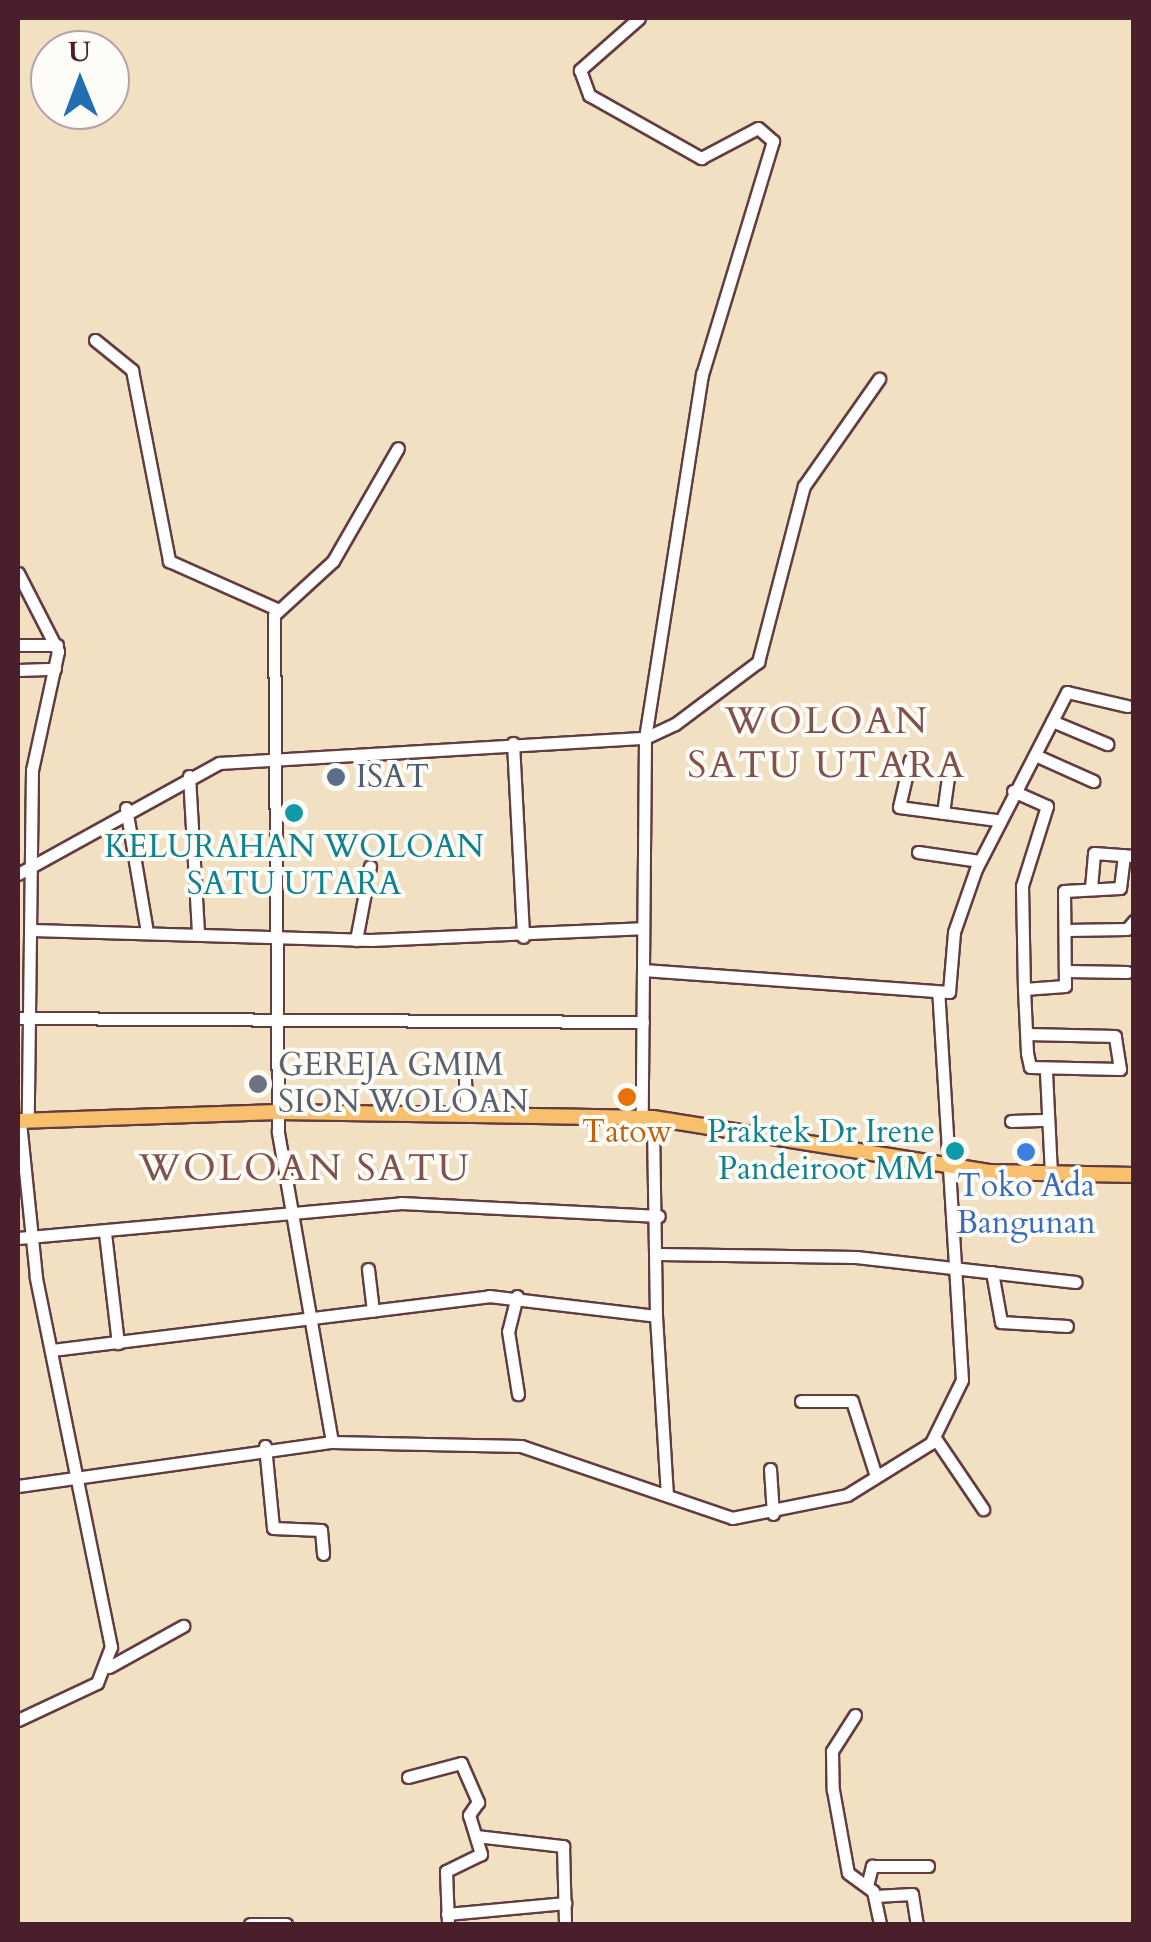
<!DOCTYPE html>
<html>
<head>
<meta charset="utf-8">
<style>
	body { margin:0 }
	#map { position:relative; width:1151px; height:1942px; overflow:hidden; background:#f2e0c3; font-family:Cardo,serif }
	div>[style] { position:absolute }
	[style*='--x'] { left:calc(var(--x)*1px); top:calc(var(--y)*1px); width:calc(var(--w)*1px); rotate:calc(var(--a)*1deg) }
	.roads { filter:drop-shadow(2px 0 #633c42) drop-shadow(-2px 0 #633c42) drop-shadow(0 2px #633c42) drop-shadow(0 -2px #633c42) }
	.minor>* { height:11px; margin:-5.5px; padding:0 5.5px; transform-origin:5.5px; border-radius:5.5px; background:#fff }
	.major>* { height:14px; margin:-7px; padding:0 7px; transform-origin:7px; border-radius:7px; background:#f8bf6c }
	.dots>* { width:28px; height:28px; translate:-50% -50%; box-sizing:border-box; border:5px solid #fdfcf7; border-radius:50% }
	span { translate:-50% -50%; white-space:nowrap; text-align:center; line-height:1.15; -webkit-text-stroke:8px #fdfcf7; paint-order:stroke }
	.service-label { font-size:32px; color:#4e5e75 }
	.left { translate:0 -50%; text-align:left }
	.culture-label { font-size:32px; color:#0d838f }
	.right { translate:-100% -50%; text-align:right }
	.worship-label { font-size:32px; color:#5b616d }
	.food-label { font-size:32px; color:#c56008 }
	.shop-label { font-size:32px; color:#366cbe }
	.quarter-label { font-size:38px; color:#83514d; letter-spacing:2.5px }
	.frame { position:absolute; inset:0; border:20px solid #4a1f2b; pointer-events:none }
	.north { position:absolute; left:30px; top:30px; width:100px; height:100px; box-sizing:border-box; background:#fdfcf7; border:2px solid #b5a4a5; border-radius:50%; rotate:359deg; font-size:28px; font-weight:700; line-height:40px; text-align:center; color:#4a1f2b }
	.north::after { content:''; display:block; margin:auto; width:35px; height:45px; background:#1f6fb2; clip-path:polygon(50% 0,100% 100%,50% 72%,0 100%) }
</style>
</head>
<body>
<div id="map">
	<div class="roads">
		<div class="minor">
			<i style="--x:639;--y:18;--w:79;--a:138.6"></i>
			<i style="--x:580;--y:70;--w:27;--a:70"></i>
			<i style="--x:589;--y:95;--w:129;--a:29.4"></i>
			<i style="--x:701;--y:158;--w:64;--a:-27.8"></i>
			<i style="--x:758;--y:128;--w:20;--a:41"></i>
			<i style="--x:773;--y:141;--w:244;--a:106.9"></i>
			<i style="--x:702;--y:374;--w:368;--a:98.9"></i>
			<i style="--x:645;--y:738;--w:379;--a:90.5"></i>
			<i style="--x:95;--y:340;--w:48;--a:39"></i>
			<i style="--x:132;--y:370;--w:195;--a:79"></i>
			<i style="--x:169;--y:561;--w:118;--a:24"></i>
			<i style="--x:18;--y:573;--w:88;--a:62.9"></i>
			<i style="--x:58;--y:651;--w:122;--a:102.3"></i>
			<i style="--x:32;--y:770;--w:351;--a:90.7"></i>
			<i style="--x:18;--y:645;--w:39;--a:0"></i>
			<i style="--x:18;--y:670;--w:37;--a:-2"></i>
			<i style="--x:1052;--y:721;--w:60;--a:22.7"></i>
			<i style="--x:513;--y:743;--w:194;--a:87"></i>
			<i style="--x:1035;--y:755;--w:64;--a:24.1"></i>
			<i style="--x:910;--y:760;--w:48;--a:103.2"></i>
			<i style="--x:899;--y:807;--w:99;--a:7.6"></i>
			<i style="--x:189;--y:776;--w:157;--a:86.7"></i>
			<i style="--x:1013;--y:791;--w:37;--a:24"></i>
			<i style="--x:1047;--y:806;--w:84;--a:107.4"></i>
			<i style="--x:1022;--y:886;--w:103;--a:88.9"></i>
			<i style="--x:1024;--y:989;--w:64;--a:87.3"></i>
			<i style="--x:1027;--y:1053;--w:14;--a:78"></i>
			<i style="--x:1030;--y:1067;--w:90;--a:1.3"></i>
			<i style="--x:1120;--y:1069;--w:33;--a:-99"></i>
			<i style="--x:1115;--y:1036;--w:88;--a:-178.7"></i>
			<i style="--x:126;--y:808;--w:126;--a:80.4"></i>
			<i style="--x:943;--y:813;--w:43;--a:-82.1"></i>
			<i style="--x:918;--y:852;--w:62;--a:8.4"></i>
			<i style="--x:18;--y:874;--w:230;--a:-28.9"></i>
			<i style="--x:219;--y:763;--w:427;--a:-3.4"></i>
			<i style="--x:645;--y:738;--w:33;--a:-25"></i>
			<i style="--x:675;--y:724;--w:104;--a:-36.8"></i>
			<i style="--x:758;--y:662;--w:182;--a:-75.4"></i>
			<i style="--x:804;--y:486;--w:131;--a:-55"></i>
			<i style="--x:1091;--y:888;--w:35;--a:-85"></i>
			<i style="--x:1094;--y:853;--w:40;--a:4.3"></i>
			<i style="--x:32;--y:930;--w:339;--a:1.7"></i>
			<i style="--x:371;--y:940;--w:271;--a:-2.5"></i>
			<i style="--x:1066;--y:930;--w:61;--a:-0.9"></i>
			<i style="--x:1127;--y:929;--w:11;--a:-49"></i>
			<i style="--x:356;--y:940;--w:75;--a:-79.3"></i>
			<i style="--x:643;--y:970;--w:307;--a:4.1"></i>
			<i style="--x:949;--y:992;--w:60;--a:-85.2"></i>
			<i style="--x:954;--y:932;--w:67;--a:-70.8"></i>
			<i style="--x:976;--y:869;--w:199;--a:-62.8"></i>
			<i style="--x:1067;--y:692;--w:62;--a:13.1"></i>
			<i style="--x:1067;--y:971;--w:60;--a:1"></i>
			<i style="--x:1024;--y:989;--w:41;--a:-4.2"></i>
			<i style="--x:1065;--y:986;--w:95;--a:-90.6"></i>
			<i style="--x:1064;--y:891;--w:56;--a:-3.1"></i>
			<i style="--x:1120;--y:888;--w:33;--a:-83"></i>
			<i style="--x:18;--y:1018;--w:625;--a:0.37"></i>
			<i style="--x:1046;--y:1072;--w:104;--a:87.2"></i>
			<i style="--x:465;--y:1079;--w:36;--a:88"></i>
			<i style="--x:1011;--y:1121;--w:37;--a:-2"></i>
			<i style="--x:105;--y:1233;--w:111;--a:83.3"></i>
			<i style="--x:18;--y:1238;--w:385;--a:-5.2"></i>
			<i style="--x:401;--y:1203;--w:258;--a:2.9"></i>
			<i style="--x:659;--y:1254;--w:197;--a:0.9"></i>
			<i style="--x:856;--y:1257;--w:221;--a:6.5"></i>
			<i style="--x:368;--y:1269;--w:42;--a:83.2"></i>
			<i style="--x:992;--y:1272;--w:51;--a:79.8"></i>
			<i style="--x:1001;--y:1322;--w:66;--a:3.5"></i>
			<i style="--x:517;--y:1296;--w:36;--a:104"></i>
			<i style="--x:508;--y:1331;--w:64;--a:81"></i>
			<i style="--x:656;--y:1316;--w:179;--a:86.5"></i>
			<i style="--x:52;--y:1350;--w:440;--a:-7"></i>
			<i style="--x:489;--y:1296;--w:168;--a:6.8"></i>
			<i style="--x:656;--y:1316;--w:198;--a:-90.9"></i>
			<i style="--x:801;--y:1401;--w:51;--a:0"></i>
			<i style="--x:852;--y:1401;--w:79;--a:72.3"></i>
			<i style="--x:935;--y:1438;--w:86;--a:55.9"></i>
			<i style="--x:332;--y:1442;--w:316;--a:-99.9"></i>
			<i style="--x:278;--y:1131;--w:516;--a:-90.44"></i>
			<i style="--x:274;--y:615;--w:80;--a:-42.5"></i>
			<i style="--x:333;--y:561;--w:130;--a:-60.1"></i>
			<i style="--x:265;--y:1446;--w:82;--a:84.4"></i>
			<i style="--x:273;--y:1528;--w:48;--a:2.4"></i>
			<i style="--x:321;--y:1530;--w:24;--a:85"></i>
			<i style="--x:770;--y:1469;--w:45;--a:86.2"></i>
			<i style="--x:18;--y:1486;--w:317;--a:-8"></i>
			<i style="--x:332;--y:1442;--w:189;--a:1.2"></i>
			<i style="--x:521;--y:1446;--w:223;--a:18.8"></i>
			<i style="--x:732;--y:1518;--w:117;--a:-11.3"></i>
			<i style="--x:847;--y:1495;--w:99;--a:-31.8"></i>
			<i style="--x:931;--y:1443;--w:70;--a:-63.8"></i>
			<i style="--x:962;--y:1380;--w:389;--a:-93.5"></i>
			<i style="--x:109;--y:1667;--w:85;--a:-29"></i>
			<i style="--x:855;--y:1715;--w:43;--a:122.6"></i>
			<i style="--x:832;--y:1751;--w:39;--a:89"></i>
			<i style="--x:833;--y:1790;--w:84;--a:79.8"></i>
			<i style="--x:848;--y:1873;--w:31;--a:36"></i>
			<i style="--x:873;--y:1891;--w:34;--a:78"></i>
			<i style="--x:18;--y:1720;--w:87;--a:-25.1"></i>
			<i style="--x:97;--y:1683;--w:39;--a:-69"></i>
			<i style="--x:111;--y:1647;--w:378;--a:-101.5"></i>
			<i style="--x:36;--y:1277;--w:157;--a:-95.9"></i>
			<i style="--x:408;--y:1777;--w:55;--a:-14.8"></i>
			<i style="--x:461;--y:1763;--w:43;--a:66.4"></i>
			<i style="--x:478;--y:1802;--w:16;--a:125"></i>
			<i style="--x:469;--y:1815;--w:41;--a:72.9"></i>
			<i style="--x:481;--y:1854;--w:39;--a:154"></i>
			<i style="--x:446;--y:1871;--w:53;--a:87.8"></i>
			<i style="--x:476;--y:1836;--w:88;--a:6.6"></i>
			<i style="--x:563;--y:1846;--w:78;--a:88.5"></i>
			<i style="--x:867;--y:1886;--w:21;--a:-76"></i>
			<i style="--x:872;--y:1866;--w:56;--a:0"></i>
			<i style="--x:875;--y:1896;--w:37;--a:-3"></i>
			<i style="--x:912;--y:1894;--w:30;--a:81"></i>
			<i style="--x:447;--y:1914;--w:119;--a:-5.3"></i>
			<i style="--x:250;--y:1924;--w:36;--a:0"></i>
		</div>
		<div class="major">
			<i style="--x:18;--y:1121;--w:260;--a:-2"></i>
			<i style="--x:278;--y:1112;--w:375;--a:0.9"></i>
			<i style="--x:653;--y:1118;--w:342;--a:9.1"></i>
			<i style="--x:991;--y:1172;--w:143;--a:1.2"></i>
		</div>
	</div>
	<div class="dots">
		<i style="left:336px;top:777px;background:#5c6f8a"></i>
		<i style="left:294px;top:813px;background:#0f9aa8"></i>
		<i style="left:258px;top:1084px;background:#6b7280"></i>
		<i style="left:627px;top:1097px;background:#e8710a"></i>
		<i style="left:955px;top:1151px;background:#0f9aa8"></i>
		<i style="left:1026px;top:1152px;background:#3f7fe0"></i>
	</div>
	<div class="service-label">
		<span class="left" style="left:356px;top:777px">ISAT</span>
	</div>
	<div class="culture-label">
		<span style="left:294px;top:866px">KELURAHAN WOLOAN<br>SATU UTARA</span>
		<span class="right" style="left:935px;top:1151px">Praktek Dr Irene<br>Pandeiroot MM</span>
	</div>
	<div class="worship-label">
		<span class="left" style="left:278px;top:1084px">GEREJA GMIM<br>SION WOLOAN</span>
	</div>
	<div class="food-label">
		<span style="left:627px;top:1132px">Tatow</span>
	</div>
	<div class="shop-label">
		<span style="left:1026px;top:1205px">Toko Ada<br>Bangunan</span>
	</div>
	<div class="quarter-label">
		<span style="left:827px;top:744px">WOLOAN<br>SATU UTARA</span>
		<span style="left:305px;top:1169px">WOLOAN SATU</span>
	</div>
	<div class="frame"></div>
	<div class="north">U</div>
</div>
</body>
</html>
